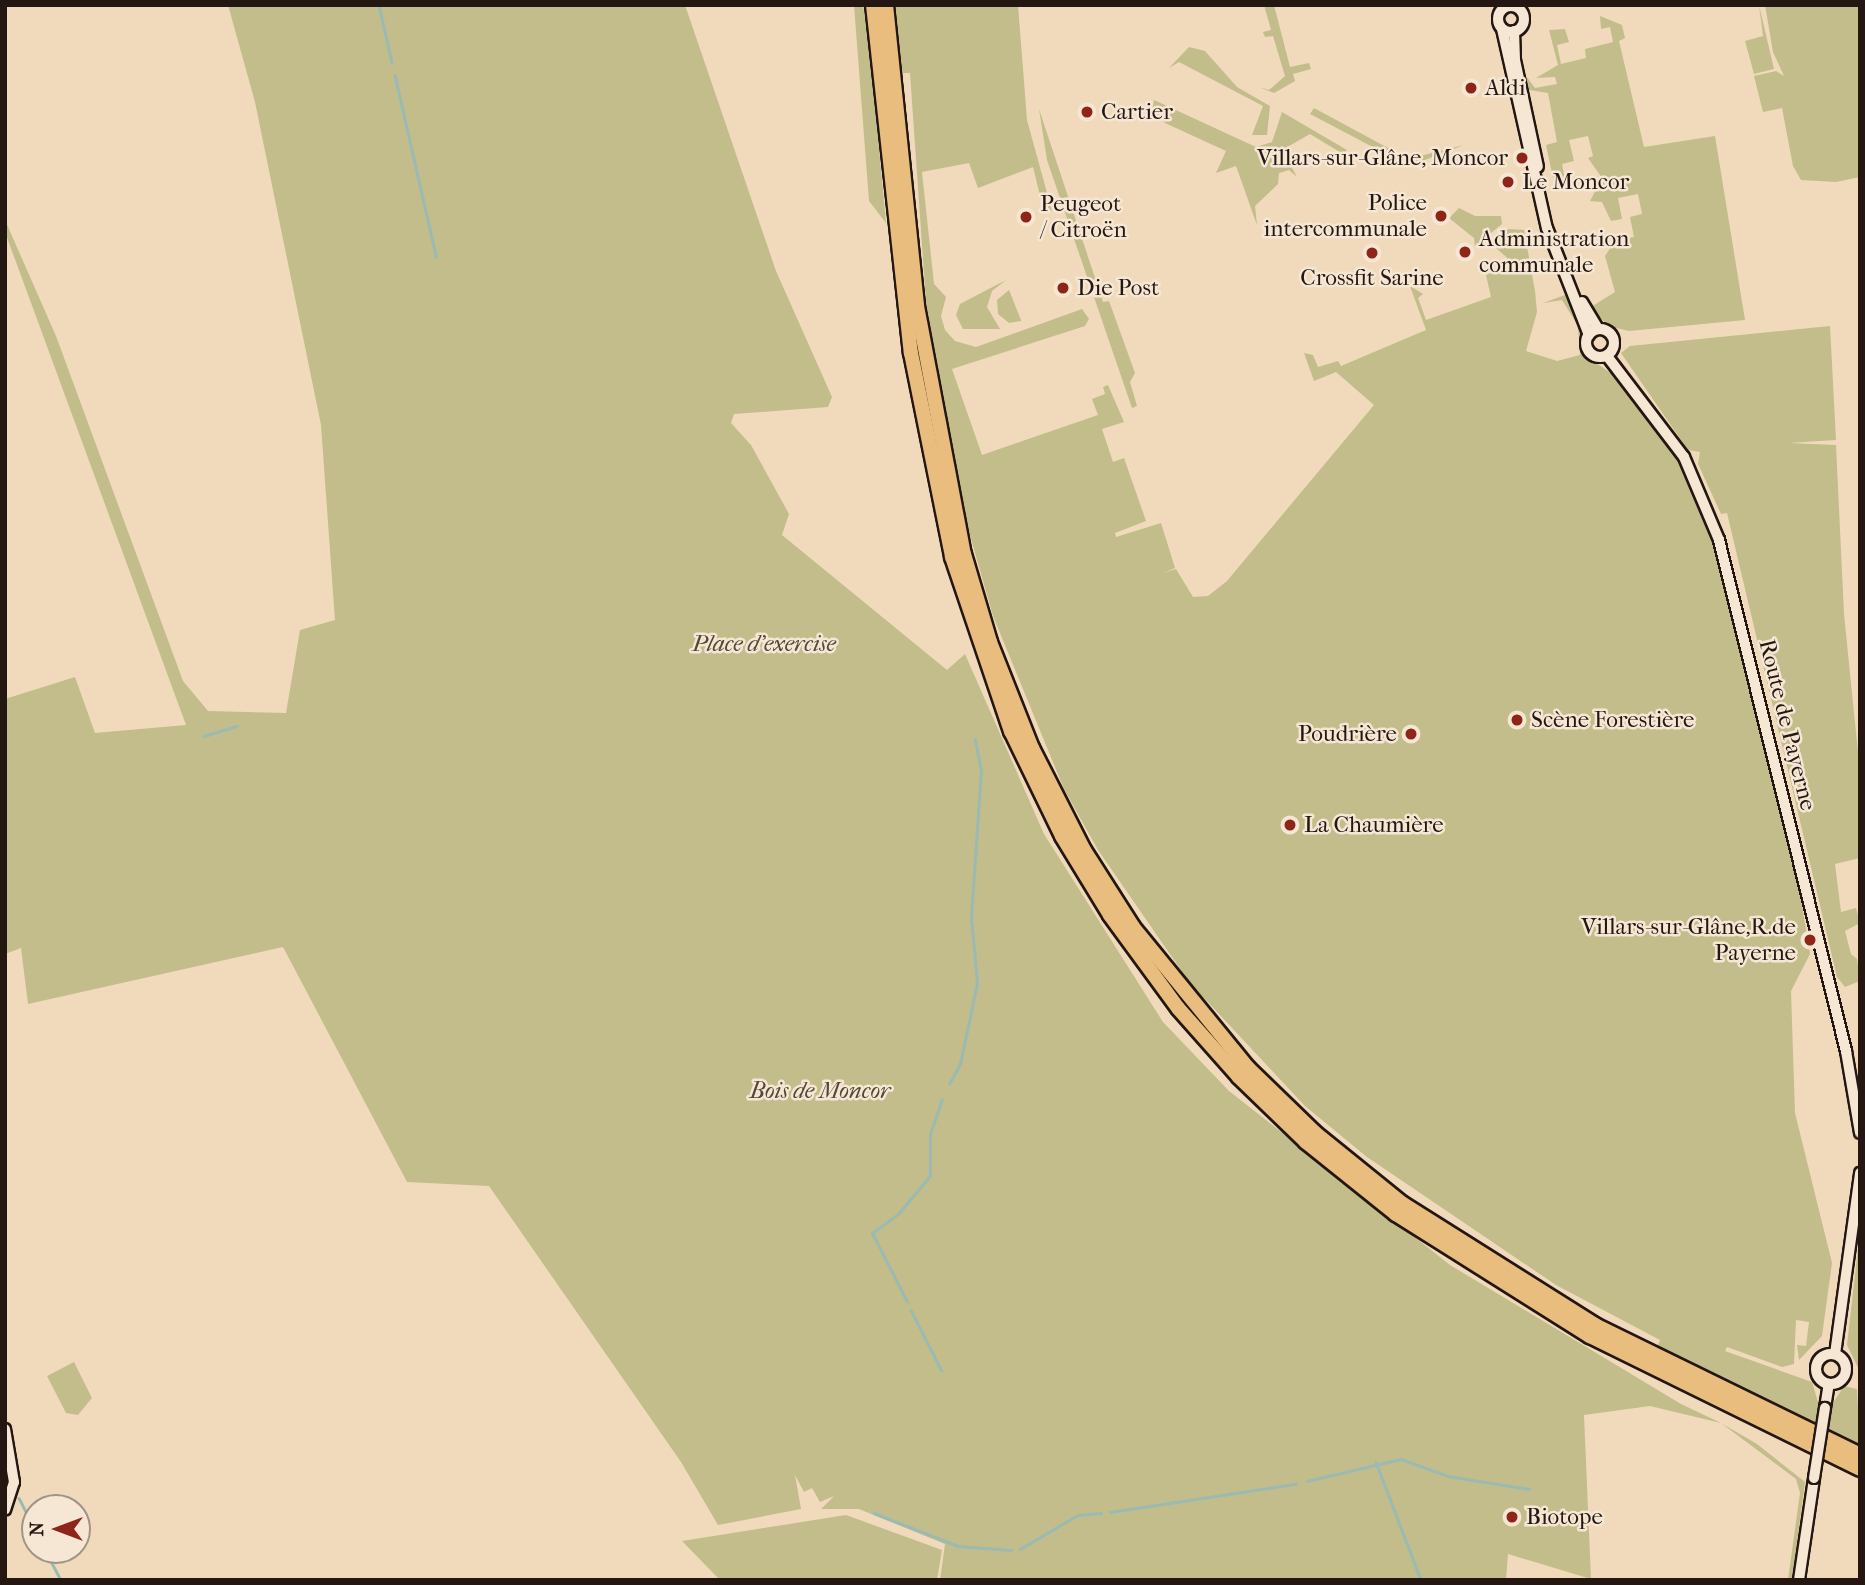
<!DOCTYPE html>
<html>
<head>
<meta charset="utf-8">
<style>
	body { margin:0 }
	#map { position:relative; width:1865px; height:1585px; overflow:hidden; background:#f0dabb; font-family:"IM FELL French Canon",serif }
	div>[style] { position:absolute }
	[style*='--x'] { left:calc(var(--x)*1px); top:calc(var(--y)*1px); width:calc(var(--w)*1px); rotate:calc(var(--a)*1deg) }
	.green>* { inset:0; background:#c2bd8b }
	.stream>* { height:2.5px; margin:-1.25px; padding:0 1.25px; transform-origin:1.25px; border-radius:1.25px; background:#9abab2 }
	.roads { filter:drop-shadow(2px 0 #241611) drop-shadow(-2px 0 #241611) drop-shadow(0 2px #241611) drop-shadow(0 -2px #241611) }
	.secondary>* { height:10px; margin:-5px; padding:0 5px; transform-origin:5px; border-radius:5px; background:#f5e7d3 }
	.secondary>.ring { margin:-5px; padding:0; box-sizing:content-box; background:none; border:10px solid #f5e7d3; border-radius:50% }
	.highway>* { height:14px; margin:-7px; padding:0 7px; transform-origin:7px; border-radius:7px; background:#e8bd7e }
	.bridges { filter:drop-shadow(2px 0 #241611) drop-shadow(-2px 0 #241611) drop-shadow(0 2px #241611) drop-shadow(0 -2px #241611) }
	.secondary-bridge>* { height:10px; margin:-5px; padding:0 5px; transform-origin:5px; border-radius:5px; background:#f5e7d3 }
	.dots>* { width:19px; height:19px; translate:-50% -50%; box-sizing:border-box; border:4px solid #f5e7d3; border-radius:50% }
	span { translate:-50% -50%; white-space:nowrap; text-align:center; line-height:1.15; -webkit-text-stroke:5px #f5e7d3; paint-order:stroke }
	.poi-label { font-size:23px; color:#241611 }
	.left { translate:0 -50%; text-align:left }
	.right { translate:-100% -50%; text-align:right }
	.park-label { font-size:23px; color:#534836; font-style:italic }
	.street-label { font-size:23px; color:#241611 }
	.frame { position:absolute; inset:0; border:7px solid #241611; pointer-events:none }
	.north { position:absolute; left:21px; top:1494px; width:70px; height:70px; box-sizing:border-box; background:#f5e7d3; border:2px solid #a19385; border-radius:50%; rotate:270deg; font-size:19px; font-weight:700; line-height:28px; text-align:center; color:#241611 }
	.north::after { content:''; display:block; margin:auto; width:24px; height:32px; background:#8f2418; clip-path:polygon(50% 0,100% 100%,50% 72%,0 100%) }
</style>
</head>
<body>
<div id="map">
	<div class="green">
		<i style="clip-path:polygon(228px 5px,685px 5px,776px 271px,832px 397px,828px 407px,734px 414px,731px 423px,751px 445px,789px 514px,782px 535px,947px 670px,965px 654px,1044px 834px,1163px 1022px,1229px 1091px,1450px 1265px,1681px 1404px,1721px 1423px,1757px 1444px,1805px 1482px,1792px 1580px,1788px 1580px,1800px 1493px,1796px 1479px,1721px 1423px,1650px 1406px,1584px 1415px,1591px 1579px,1508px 1554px,1506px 1580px,940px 1580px,945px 1544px,859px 1509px,821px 1509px,834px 1496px,820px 1502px,812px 1488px,804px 1492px,795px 1475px,801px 1509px,718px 1525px,681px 1462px,489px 1186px,407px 1182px,283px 947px,28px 1004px,21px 948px,5px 954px,5px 699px,75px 677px,95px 733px,186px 725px,5px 232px,5px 220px,56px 336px,183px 681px,208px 711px,286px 713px,300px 630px,335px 620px,321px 425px,255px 102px)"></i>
		<i style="clip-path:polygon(854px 5px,863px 5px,869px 41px,886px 223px,869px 201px)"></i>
		<i style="clip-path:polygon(895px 5px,1018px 5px,1027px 120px,1052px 211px,1043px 208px,1033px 167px,978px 188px,969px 163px,922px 172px,934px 284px,946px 297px,941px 316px,945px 330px,955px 341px,976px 347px,1082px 309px,1089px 319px,1085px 326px,952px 369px,982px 455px,1098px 415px,1092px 399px,1105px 394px,1103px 387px,1108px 385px,1124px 422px,1102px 429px,1113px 462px,1124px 458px,1146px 521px,1115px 533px,1116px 537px,1161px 523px,1175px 568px,1163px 573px,1176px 569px,1193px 597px,1208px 596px,1227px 581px,1374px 405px,1336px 372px,1314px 381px,1304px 353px,1313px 355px,1318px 367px,1338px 361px,1341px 366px,1426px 330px,1410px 286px,1423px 294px,1418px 298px,1426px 320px,1491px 297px,1486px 275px,1514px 264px,1495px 247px,1508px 229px,1524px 230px,1535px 291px,1537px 312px,1526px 351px,1557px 361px,1580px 355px,1578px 326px,1562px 300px,1543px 303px,1565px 295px,1581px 328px,1583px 354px,1612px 374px,1665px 440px,1693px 488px,1720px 561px,1802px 905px,1810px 954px,1791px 991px,1795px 1113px,1832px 1263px,1822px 1336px,1799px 1360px,1797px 1345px,1806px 1346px,1809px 1322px,1796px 1320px,1794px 1364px,1782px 1367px,1727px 1347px,1725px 1351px,1812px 1382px,1820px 1409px,1831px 1406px,1844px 1386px,1857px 1389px,1860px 1446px,1657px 1348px,1660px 1340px,1556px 1285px,1367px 1157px,1305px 1106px,1190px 983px,1098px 850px,1064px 789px,993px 616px,960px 500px,926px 302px,910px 73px,901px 73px)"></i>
		<i style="clip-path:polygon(1264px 5px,1274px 5px,1290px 67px,1309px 63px,1311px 69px,1293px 74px,1295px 81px,1274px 93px,1259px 87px,1269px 90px,1285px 76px,1273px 36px,1265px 37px,1263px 32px,1271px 30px)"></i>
		<i style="clip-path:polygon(1759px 5px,1774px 69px,1754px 74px,1745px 41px,1763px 36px)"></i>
		<i style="clip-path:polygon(1765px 5px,1860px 5px,1860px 177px,1836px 182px,1801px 180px,1793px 166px,1782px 108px,1763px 112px,1754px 76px,1776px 71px,1784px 76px,1773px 52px)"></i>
		<i style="clip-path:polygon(1600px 16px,1622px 25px,1625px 38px,1619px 41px,1644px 147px,1715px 136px,1745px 320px,1629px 331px,1608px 326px,1591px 307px,1615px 292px,1605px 256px,1615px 241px,1634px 237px,1630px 217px,1642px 214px,1638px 194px,1618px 198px,1622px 219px,1611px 221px,1602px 202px,1590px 201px,1602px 178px,1588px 158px,1593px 156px,1588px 136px,1569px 140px,1574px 161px,1562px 164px,1566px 185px,1555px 187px,1546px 145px,1557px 142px,1548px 93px,1529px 90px,1526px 76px,1535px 88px,1557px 84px,1555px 77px,1536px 78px,1558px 65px,1549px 30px,1565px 29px,1569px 42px,1557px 45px,1561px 64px,1586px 58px,1585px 49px,1613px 42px,1610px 27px,1601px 29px)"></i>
		<i style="clip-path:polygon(1189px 47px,1205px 51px,1237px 87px,1270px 106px,1267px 135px,1252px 135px,1263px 106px,1179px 62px,1169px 68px)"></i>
		<i style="clip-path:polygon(1154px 100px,1256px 147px,1272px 142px,1282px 112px,1347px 150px,1343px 154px,1310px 134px,1282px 150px,1297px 177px,1289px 170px,1279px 173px,1278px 184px,1255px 206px,1257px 225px,1236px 166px,1216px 173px,1226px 151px,1165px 123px,1152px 113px)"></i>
		<i style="clip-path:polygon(1314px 108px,1401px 155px,1406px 152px,1408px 159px,1464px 145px,1409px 166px,1310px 114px)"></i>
		<i style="clip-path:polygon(1039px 109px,1103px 302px,1109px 301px,1135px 373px,1130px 382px,1137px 406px,1132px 408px,1047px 160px)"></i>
		<i style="clip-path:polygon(1459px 208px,1475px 216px,1501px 216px,1502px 224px,1475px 246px,1474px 238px,1449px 218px)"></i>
		<i style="clip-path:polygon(1006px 280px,992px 291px,987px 307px,1000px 329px,963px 329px,956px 315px,960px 304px)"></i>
		<i style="clip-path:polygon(1009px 290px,1021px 320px,1021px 321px,1009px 323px,998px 314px,997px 300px)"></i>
		<i style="clip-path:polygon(1830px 326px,1836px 440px,1789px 443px,1836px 445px,1844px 614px,1860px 772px,1860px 858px,1835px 864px,1841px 912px,1856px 908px,1860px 923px,1845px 931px,1851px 954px,1857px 959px,1860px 981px,1845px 987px,1837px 977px,1727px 513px,1721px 514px,1698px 464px,1700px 452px,1688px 450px,1621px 353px,1630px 346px)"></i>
		<i style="clip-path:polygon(1860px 1231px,1860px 1372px,1847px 1345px)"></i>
		<i style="clip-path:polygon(74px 1362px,92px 1398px,78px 1415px,66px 1413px,47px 1376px)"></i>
		<i style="clip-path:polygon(846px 1515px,942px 1550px,937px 1580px,720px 1580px,682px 1541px)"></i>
	</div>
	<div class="stream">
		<i style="--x:379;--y:5;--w:58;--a:77.2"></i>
		<i style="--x:395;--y:75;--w:186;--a:77.2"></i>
		<i style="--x:204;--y:736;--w:34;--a:-17"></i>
		<i style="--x:949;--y:1084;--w:23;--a:-61"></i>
		<i style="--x:960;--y:1064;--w:83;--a:-78.1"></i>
		<i style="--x:977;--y:983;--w:66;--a:-95.2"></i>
		<i style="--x:971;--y:917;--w:146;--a:-86.1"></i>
		<i style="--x:981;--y:771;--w:32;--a:-101"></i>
		<i style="--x:907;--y:1302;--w:77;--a:-116.9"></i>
		<i style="--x:872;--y:1233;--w:32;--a:-36"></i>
		<i style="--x:898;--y:1214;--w:50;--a:-49.9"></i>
		<i style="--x:930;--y:1176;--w:42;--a:-90"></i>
		<i style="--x:930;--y:1134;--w:36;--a:-71"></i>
		<i style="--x:911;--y:1310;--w:68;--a:63.1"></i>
		<i style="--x:1376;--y:1462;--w:126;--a:69.1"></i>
		<i style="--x:5;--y:1473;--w:9;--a:58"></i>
		<i style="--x:1307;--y:1481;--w:97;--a:-13.2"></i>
		<i style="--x:1401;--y:1459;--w:50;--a:19.9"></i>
		<i style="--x:1448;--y:1476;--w:82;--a:9.1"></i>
		<i style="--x:19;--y:1498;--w:36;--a:63"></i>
		<i style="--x:1110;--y:1512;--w:188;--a:-8.6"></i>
		<i style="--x:874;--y:1513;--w:90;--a:21.4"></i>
		<i style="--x:958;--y:1546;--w:53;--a:4.3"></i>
		<i style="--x:1020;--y:1549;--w:67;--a:-30.4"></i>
		<i style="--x:1078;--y:1515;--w:23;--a:-5"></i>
		<i style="--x:45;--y:1550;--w:34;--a:62"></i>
	</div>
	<div class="roads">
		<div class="secondary">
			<i class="ring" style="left:1498px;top:6px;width:16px;height:16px"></i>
			<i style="--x:1502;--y:29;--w:204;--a:77.3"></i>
			<i style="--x:1547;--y:228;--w:115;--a:68.6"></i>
			<i style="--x:1514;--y:31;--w:29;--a:88"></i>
			<i style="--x:1515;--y:60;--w:109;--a:77.9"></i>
			<i style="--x:1582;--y:302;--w:31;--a:59"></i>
			<i class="ring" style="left:1586px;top:329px;width:18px;height:18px"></i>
			<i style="--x:1607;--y:356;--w:127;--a:52.7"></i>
			<i style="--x:1684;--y:457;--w:90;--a:67.1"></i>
			<i style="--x:1719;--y:540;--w:527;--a:76.04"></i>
			<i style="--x:1846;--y:1051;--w:83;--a:80.3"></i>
			<i class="ring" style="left:1816px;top:1354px;width:20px;height:20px"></i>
			<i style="--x:1835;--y:1354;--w:183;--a:-82.1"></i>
			<i style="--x:1825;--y:1408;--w:24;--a:-81"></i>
			<i style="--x:5;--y:1429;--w:54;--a:80.4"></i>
			<i style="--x:14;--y:1482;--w:29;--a:108"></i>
			<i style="--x:1799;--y:1580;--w:103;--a:-81.6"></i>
		</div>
		<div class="highway">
			<i style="--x:873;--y:5;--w:350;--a:83.8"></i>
			<i style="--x:911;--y:353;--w:208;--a:78.6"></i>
			<i style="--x:952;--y:557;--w:184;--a:71.3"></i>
			<i style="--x:1011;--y:731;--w:117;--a:64.1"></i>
			<i style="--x:1062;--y:836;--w:92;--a:58.7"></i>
			<i style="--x:1110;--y:915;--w:115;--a:53.8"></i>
			<i style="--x:1178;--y:1008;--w:92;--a:48.5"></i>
			<i style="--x:1239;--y:1077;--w:93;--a:44.1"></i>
			<i style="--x:1306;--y:1142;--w:115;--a:38.7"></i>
			<i style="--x:1396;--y:1214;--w:229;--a:32.2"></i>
			<i style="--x:1590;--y:1336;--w:301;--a:26.2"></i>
			<i style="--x:886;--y:5;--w:303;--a:84.1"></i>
			<i style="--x:917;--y:306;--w:252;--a:79.3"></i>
			<i style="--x:964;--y:554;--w:92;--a:73.5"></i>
			<i style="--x:990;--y:642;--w:114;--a:68.4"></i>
			<i style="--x:1032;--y:748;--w:114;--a:63"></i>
			<i style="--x:1084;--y:850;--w:91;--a:57.5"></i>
			<i style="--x:1133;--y:927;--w:182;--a:50.8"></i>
			<i style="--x:1248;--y:1068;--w:92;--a:44.1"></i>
			<i style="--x:1314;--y:1132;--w:114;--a:39"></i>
			<i style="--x:1403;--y:1204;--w:227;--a:32.2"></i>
			<i style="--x:1595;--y:1325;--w:295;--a:26.1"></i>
		</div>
	</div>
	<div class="bridges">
		<div class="secondary-bridge">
			<i style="--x:1814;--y:1478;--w:71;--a:-81.1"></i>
		</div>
	</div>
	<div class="dots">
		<i style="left:1471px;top:88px;background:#8f2418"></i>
		<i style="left:1087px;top:112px;background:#8f2418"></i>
		<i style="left:1522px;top:158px;background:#8f2418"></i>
		<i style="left:1508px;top:182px;background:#8f2418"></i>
		<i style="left:1441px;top:216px;background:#8f2418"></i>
		<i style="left:1026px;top:217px;background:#8f2418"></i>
		<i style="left:1465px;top:252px;background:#8f2418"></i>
		<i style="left:1372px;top:253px;background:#8f2418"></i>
		<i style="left:1063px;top:288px;background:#8f2418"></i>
		<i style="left:1517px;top:720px;background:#8f2418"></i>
		<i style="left:1411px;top:734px;background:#8f2418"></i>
		<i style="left:1290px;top:825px;background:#8f2418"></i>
		<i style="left:1810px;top:940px;background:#8f2418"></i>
		<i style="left:1512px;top:1517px;background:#8f2418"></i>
	</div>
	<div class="poi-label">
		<span class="left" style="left:1485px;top:88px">Aldi</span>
		<span class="left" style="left:1101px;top:112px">Cartier</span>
		<span class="right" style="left:1508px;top:158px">Villars-sur-Glâne, Moncor</span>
		<span class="left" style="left:1522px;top:182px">Le Moncor</span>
		<span class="right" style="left:1427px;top:216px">Police<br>intercommunale</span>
		<span class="left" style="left:1040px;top:217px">Peugeot<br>/ Citroën</span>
		<span class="left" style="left:1479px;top:252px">Administration<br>communale</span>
		<span style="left:1372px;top:278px">Crossfit Sarine</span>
		<span class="left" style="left:1077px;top:288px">Die Post</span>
		<span class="left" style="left:1531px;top:720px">Scène Forestière</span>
		<span class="right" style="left:1397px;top:734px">Poudrière</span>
		<span class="left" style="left:1304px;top:825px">La Chaumière</span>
		<span class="right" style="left:1796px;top:940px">Villars-sur-Glâne,R.de<br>Payerne</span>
		<span class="left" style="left:1526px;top:1517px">Biotope</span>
	</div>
	<div class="park-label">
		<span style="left:764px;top:644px">Place d'exercise</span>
		<span style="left:820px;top:1091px">Bois de Moncor</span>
	</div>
	<div class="street-label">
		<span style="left:1787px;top:725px;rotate:76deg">Route de Payerne</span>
	</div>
	<div class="frame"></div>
	<div class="north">N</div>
</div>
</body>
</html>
